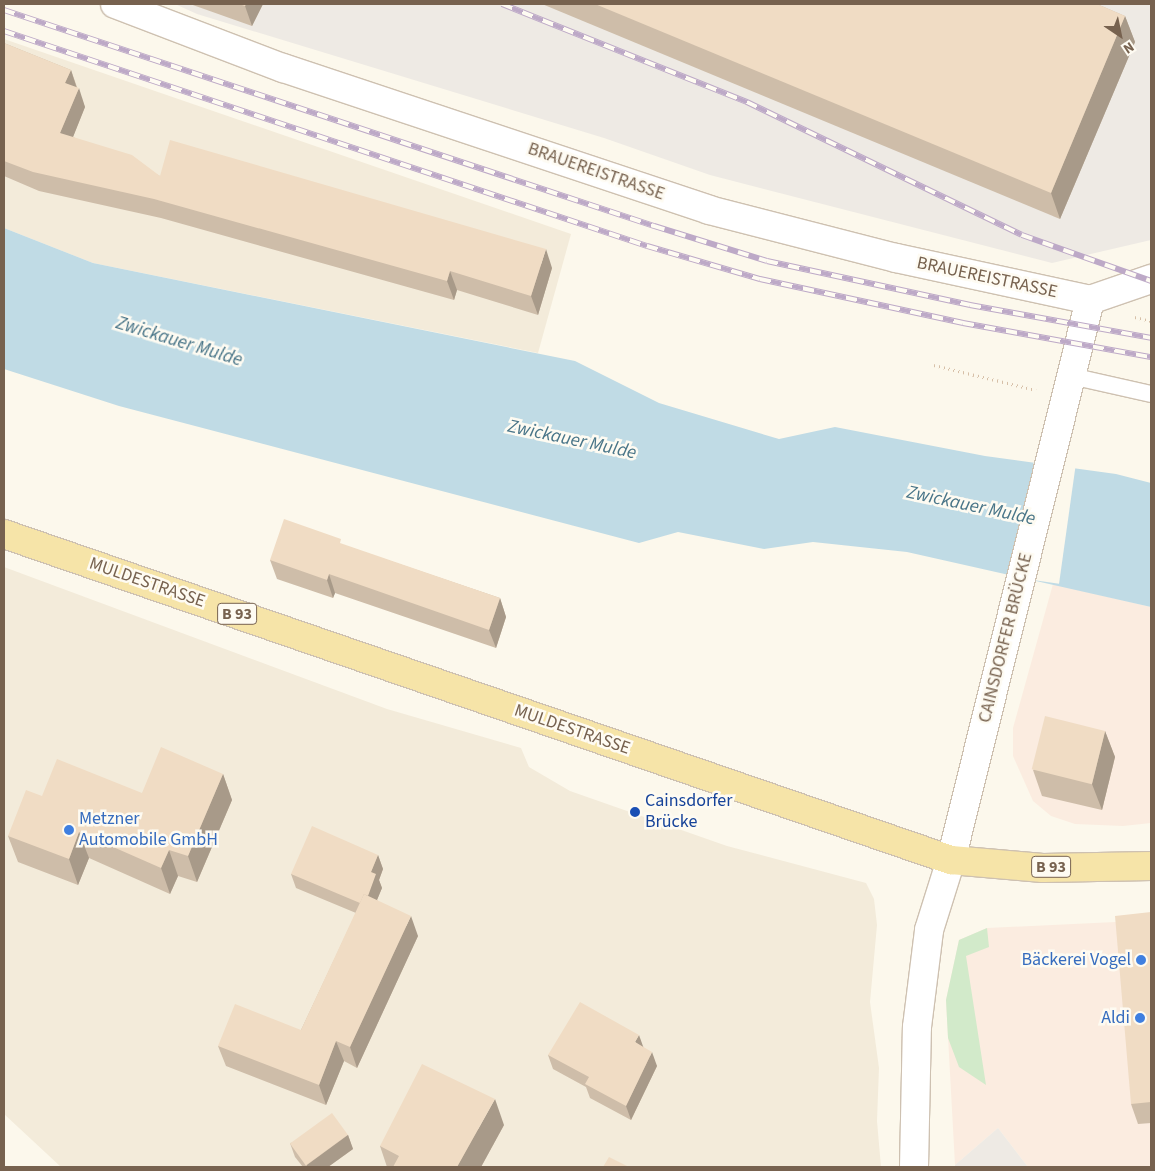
<!DOCTYPE html>
<html>
<head>
<meta charset="utf-8">
<style>
	body { margin:0 }
	#map { position:relative; width:1155px; height:1171px; overflow:hidden; background:#fcf8ec; font-family:"Source Sans 3",sans-serif }
	div>[style] { position:absolute }
	[style*='--x'] { left:calc(var(--x)*1px); top:calc(var(--y)*1px); width:calc(var(--w)*1px); rotate:calc(var(--a)*1deg) }
	.residential>* { inset:0; background:#f3ebda }
	.commercial>* { inset:0; background:#fbece0 }
	.industrial>* { inset:0; background:#eeeae4 }
	.green>* { inset:0; background:#d2eaca }
	.water>* { inset:0; background:#c0dbe5 }
	.pier>* { inset:0; background:#fcf8ec; transform-origin:0 0 }
	.path>* { height:3px; margin-top:-1.5px; transform-origin:0; background:repeating-linear-gradient(90deg,#d6bfa7 0 1px,transparent 0 5px) }
	.roads { filter:drop-shadow(1px 0 #cec1b1) drop-shadow(-1px 0 #cec1b1) drop-shadow(0 1px #cec1b1) drop-shadow(0 -1px #cec1b1) }
	.service>* { height:16px; margin:-8px; padding:0 8px; transform-origin:8px; border-radius:8px; background:#fff }
	.minor>* { height:28px; margin:-14px; padding:0 14px; transform-origin:14px; border-radius:14px; background:#fff }
	.tertiary>* { height:28px; margin:-14px; padding:0 14px; transform-origin:14px; border-radius:14px; background:#fff }
	.secondary>* { height:28px; margin:-14px; padding:0 14px; transform-origin:14px; border-radius:14px; background:#fff }
	.primary>* { height:28px; margin:-14px; padding:0 14px; transform-origin:14px; border-radius:14px; background:#f6e4a8 }
	.rail>* { height:5.5px; margin-top:-2.75px; transform-origin:0; background:repeating-linear-gradient(90deg,#fefbf2 0 11px,#bda9c7 0 22px); box-sizing:border-box; border-block:1px solid #bda9c7 }
	.wall>* { inset:0; background:#cebda9 }
	.shaded-wall>* { inset:0; background:#a89a89 }
	.building>* { inset:0; background:#f0dcc4; transform-origin:0 0 }
	.dots>* { width:14px; height:14px; translate:-50% -50%; box-sizing:border-box; border:2px solid #fefbf2; border-radius:50% }
	span { translate:-50% -50%; white-space:nowrap; text-align:center; line-height:1.15; -webkit-text-stroke:5px #fefbf2; paint-order:stroke }
	.shield-label span { padding:1px 4px; background:#fefbf2; border:1px solid; border-radius:4px; -webkit-text-stroke-width:0 }
	.shield-label { font-size:16px; color:#77624f; font-weight:700 }
	.street-label { font-size:18px; color:#77624f }
	.transit-label { font-size:18px; color:#164399 }
	.left { translate:0 -50%; text-align:left }
	.shop-label { font-size:18px; color:#366cbe }
	.right { translate:-100% -50%; text-align:right }
	.water-label { font-size:19px; color:#497588; font-style:italic }
	.frame { position:absolute; inset:0; border:5px solid #77624f; pointer-events:none }
	.north { position:absolute; left:1095px; top:10px; width:50px; height:50px; -webkit-text-stroke:4px #fefbf2; paint-order:stroke; rotate:146deg; font-size:14px; font-weight:700; line-height:20px; text-align:center; color:#77624f }
	.north::after { content:''; display:block; margin:auto; width:18px; height:22px; background:#77624f; clip-path:polygon(50% 0,100% 100%,50% 72%,0 100%) }
</style>
</head>
<body>
<div id="map">
	<div class="residential">
		<i style="clip-path:polygon(4px 39px,571px 234px,538px 353px,93px 263px,4px 228px)"></i>
		<i style="clip-path:polygon(4px 567px,387px 709px,521px 748px,529px 767px,570px 791px,727px 846px,866px 883px,874px 899px,877px 925px,870px 1002px,879px 1068px,877px 1121px,881px 1167px,61px 1167px,4px 1114px)"></i>
	</div>
	<div class="commercial">
		<i style="clip-path:polygon(1053px 584px,1151px 607px,1151px 823px,1123px 826px,1075px 824px,1051px 816px,1033px 801px,1013px 756px,1013px 728px)"></i>
		<i style="clip-path:polygon(1115px 922px,1151px 933px,1151px 1167px,1028px 1167px,998px 1128px,955px 1165px,946px 1000px,959px 940px,987px 928px)"></i>
	</div>
	<div class="industrial">
		<i style="clip-path:polygon(175px 4px,1151px 4px,1151px 240px,1052px 263px,710px 175px,604px 138px,197px 14px)"></i>
		<i style="clip-path:polygon(998px 1128px,1028px 1167px,955px 1167px,955px 1165px)"></i>
	</div>
	<div class="green">
		<i style="clip-path:polygon(987px 928px,989px 947px,966px 956px,986px 1085px,959px 1067px,948px 1038px,946px 1000px,959px 940px)"></i>
	</div>
	<div class="water">
		<i style="clip-path:polygon(4px 228px,93px 263px,575px 361px,659px 403px,779px 439px,835px 427px,985px 456px,1116px 474px,1151px 483px,1151px 607px,907px 552px,813px 542px,764px 549px,678px 532px,639px 543px,119px 406px,4px 369px)"></i>
	</div>
	<div class="pier">
		<i style="left:1034px;top:460px;width:42px;height:119px;rotate:8deg"></i>
	</div>
	<div class="path">
		<i style="--x:1135;--y:317;--w:16;--a:14"></i>
		<i style="--x:934;--y:365;--w:105;--a:13.8"></i>
	</div>
	<div class="roads">
		<div class="service">
			<i style="--x:1071;--y:376;--w:82;--a:12.7"></i>
		</div>
		<div class="minor">
			<i style="--x:914;--y:1167;--w:140;--a:-88.8"></i>
			<i style="--x:917;--y:1027;--w:98;--a:-82.9"></i>
			<i style="--x:929;--y:930;--w:73;--a:-72.6"></i>
		</div>
		<div class="tertiary">
			<i style="--x:115;--y:4;--w:180;--a:20.9"></i>
			<i style="--x:283;--y:68;--w:449;--a:18.4"></i>
			<i style="--x:709;--y:210;--w:193;--a:14.4"></i>
			<i style="--x:896;--y:258;--w:198;--a:12.2"></i>
		</div>
		<div class="secondary">
			<i style="--x:951;--y:860;--w:577;--a:-76.06"></i>
			<i style="--x:1090;--y:300;--w:65;--a:-19"></i>
		</div>
		<div class="primary">
			<i style="--x:4;--y:534;--w:1002;--a:19"></i>
			<i style="--x:951;--y:860;--w:92;--a:5"></i>
			<i style="--x:1043;--y:868;--w:108;--a:-1.1"></i>
		</div>
	</div>
	<div class="rail">
		<i style="--x:502;--y:4;--w:264;--a:21.8"></i>
		<i style="--x:747;--y:102;--w:305;--a:25.8"></i>
		<i style="--x:1022;--y:235;--w:137;--a:19.6"></i>
		<i style="--x:4;--y:10;--w:685;--a:18.38"></i>
		<i style="--x:654;--y:226;--w:118;--a:17.2"></i>
		<i style="--x:767;--y:261;--w:208;--a:12.2"></i>
		<i style="--x:970;--y:305;--w:184;--a:10.3"></i>
		<i style="--x:4;--y:31;--w:678;--a:18.49"></i>
		<i style="--x:647;--y:246;--w:118;--a:16.3"></i>
		<i style="--x:760;--y:279;--w:208;--a:12.2"></i>
		<i style="--x:963;--y:323;--w:191;--a:10.3"></i>
	</div>
	<div class="wall">
		<i style="clip-path:polygon(190px 4px,263px 4px,252px 26px)"></i>
		<i style="clip-path:polygon(542px 4px,1097px 4px,1125px 16px,1135px 42px,1060px 219px)"></i>
		<i style="clip-path:polygon(4px 43px,71px 70px,77px 87px,85px 107px,73px 137px,160px 176px,552px 268px,538px 315px,457px 290px,454px 300px,161px 218px,39px 191px,4px 176px)"></i>
		<i style="clip-path:polygon(343px 545px,500px 598px,506px 617px,496px 648px,335px 593px,333px 598px,277px 579px,270px 560px)"></i>
		<i style="clip-path:polygon(1105px 731px,1115px 757px,1102px 810px,1042px 796px,1033px 770px)"></i>
		<i style="clip-path:polygon(223px 774px,232px 800px,197px 882px,178px 876px,170px 894px,89px 858px,78px 885px,18px 862px,8px 836px,42px 796px,142px 793px)"></i>
		<i style="clip-path:polygon(378px 855px,383px 869px,379px 880px,382px 888px,377px 900px,418px 936px,357px 1068px,344px 1061px,326px 1105px,226px 1066px,218px 1046px,301px 1030px,356px 913px,296px 888px,291px 874px)"></i>
		<i style="clip-path:polygon(1151px 912px,1151px 1123px,1138px 1124px,1131px 1104px)"></i>
		<i style="clip-path:polygon(643px 1047px,657px 1066px,631px 1120px,590px 1098px,586px 1087px,553px 1069px,548px 1055px)"></i>
		<i style="clip-path:polygon(504px 1125px,481px 1167px,387px 1167px,380px 1146px)"></i>
		<i style="clip-path:polygon(348px 1135px,353px 1149px,328px 1167px,303px 1167px,295px 1157px,290px 1143px)"></i>
	</div>
	<div class="shaded-wall">
		<i style="clip-path:polygon(246px 4px,263px 4px,252px 26px,245px 6px)"></i>
		<i style="clip-path:polygon(1125px 16px,1135px 42px,1060px 219px,1051px 193px)"></i>
		<i style="clip-path:polygon(71px 70px,77px 89px,65px 83px)"></i>
		<i style="clip-path:polygon(79px 88px,85px 107px,67px 152px,60px 133px)"></i>
		<i style="clip-path:polygon(546px 249px,552px 268px,538px 315px,531px 296px)"></i>
		<i style="clip-path:polygon(450px 271px,457px 290px,454px 300px,447px 281px)"></i>
		<i style="clip-path:polygon(329px 574px,335px 593px,333px 598px,327px 580px)"></i>
		<i style="clip-path:polygon(500px 598px,506px 617px,496px 648px,489px 630px)"></i>
		<i style="clip-path:polygon(1105px 731px,1115px 757px,1102px 810px,1092px 784px)"></i>
		<i style="clip-path:polygon(223px 774px,232px 800px,197px 882px,188px 856px)"></i>
		<i style="clip-path:polygon(79px 832px,89px 858px,78px 885px,69px 859px)"></i>
		<i style="clip-path:polygon(169px 850px,178px 876px,170px 894px,161px 868px)"></i>
		<i style="clip-path:polygon(378px 855px,383px 869px,379px 880px,382px 888px,369px 919px,364px 905px,371px 872px)"></i>
		<i style="clip-path:polygon(411px 916px,418px 936px,357px 1068px,350px 1047px)"></i>
		<i style="clip-path:polygon(639px 1035px,644px 1049px,635px 1042px)"></i>
		<i style="clip-path:polygon(336px 1041px,344px 1061px,326px 1105px,319px 1085px)"></i>
		<i style="clip-path:polygon(652px 1052px,657px 1066px,631px 1120px,626px 1106px)"></i>
		<i style="clip-path:polygon(495px 1099px,504px 1125px,481px 1167px,457px 1167px)"></i>
		<i style="clip-path:polygon(348px 1135px,353px 1149px,328px 1167px,307px 1167px,307px 1165px)"></i>
	</div>
	<div class="building">
		<i style="clip-path:polygon(239px 4px,246px 4px,245px 6px)"></i>
		<i style="clip-path:polygon(595px 4px,1097px 4px,1125px 16px,1051px 193px)"></i>
		<i style="clip-path:polygon(4px 43px,71px 70px,65px 83px,79px 88px,60px 133px,132px 155px,160px 176px,170px 140px,546px 249px,531px 296px,450px 271px,447px 281px,154px 199px,33px 172px,4px 161px)"></i>
		<i style="clip-path:polygon(284px 519px,341px 539px,340px 543px,500px 598px,489px 630px,329px 574px,327px 580px,270px 560px)"></i>
		<i style="left:1045px;top:716px;width:62px;height:55px;rotate:14deg"></i>
		<i style="clip-path:polygon(161px 747px,223px 774px,188px 856px,169px 850px,161px 868px,79px 832px,69px 859px,8px 836px,26px 790px,42px 796px,57px 759px,142px 793px)"></i>
		<i style="clip-path:polygon(312px 826px,378px 855px,371px 872px,376px 874px,368px 896px,364px 894px,360px 903px,291px 874px)"></i>
		<i style="clip-path:polygon(364px 894px,411px 916px,350px 1047px,336px 1041px,319px 1085px,218px 1046px,235px 1004px,301px 1030px)"></i>
		<i style="clip-path:polygon(1151px 912px,1151px 1102px,1131px 1104px,1115px 916px)"></i>
		<i style="clip-path:polygon(580px 1002px,639px 1035px,635px 1042px,652px 1052px,626px 1106px,585px 1084px,589px 1077px,548px 1055px)"></i>
		<i style="clip-path:polygon(422px 1064px,495px 1099px,457px 1167px,393px 1167px,399px 1156px,380px 1146px)"></i>
		<i style="left:332px;top:1113px;width:27px;height:52px;rotate:54deg"></i>
		<i style="clip-path:polygon(609px 1157px,629px 1167px,603px 1167px)"></i>
	</div>
	<div class="dots">
		<i style="left:635px;top:812px;background:#1a4fb4"></i>
		<i style="left:69px;top:830px;background:#3f7fe0"></i>
		<i style="left:1141px;top:960px;background:#3f7fe0"></i>
		<i style="left:1140px;top:1018px;background:#3f7fe0"></i>
	</div>
	<div class="shield-label">
		<span style="left:237px;top:614px">B 93</span>
		<span style="left:1051px;top:867px">B 93</span>
	</div>
	<div class="street-label">
		<span style="left:596px;top:172px;rotate:19deg">BRAUEREISTRASSE</span>
		<span style="left:987px;top:278px;rotate:12deg">BRAUEREISTRASSE</span>
		<span style="left:147px;top:583px;rotate:19deg">MULDESTRASSE</span>
		<span style="left:1006px;top:638px;rotate:-76deg">CAINSDORFER BRÜCKE</span>
		<span style="left:572px;top:730px;rotate:19deg">MULDESTRASSE</span>
	</div>
	<div class="transit-label">
		<span class="left" style="left:645px;top:812px">Cainsdorfer<br>Brücke</span>
	</div>
	<div class="shop-label">
		<span class="left" style="left:79px;top:830px">Metzner<br>Automobile GmbH</span>
		<span class="right" style="left:1131px;top:960px">Bäckerei Vogel</span>
		<span class="right" style="left:1130px;top:1018px">Aldi</span>
	</div>
	<div class="water-label">
		<span style="left:179px;top:342px;rotate:17deg">Zwickauer Mulde</span>
		<span style="left:572px;top:440px;rotate:12deg">Zwickauer Mulde</span>
		<span style="left:971px;top:506px;rotate:12deg">Zwickauer Mulde</span>
	</div>
	<div class="frame"></div>
	<div class="north">N</div>
</div>
</body>
</html>
